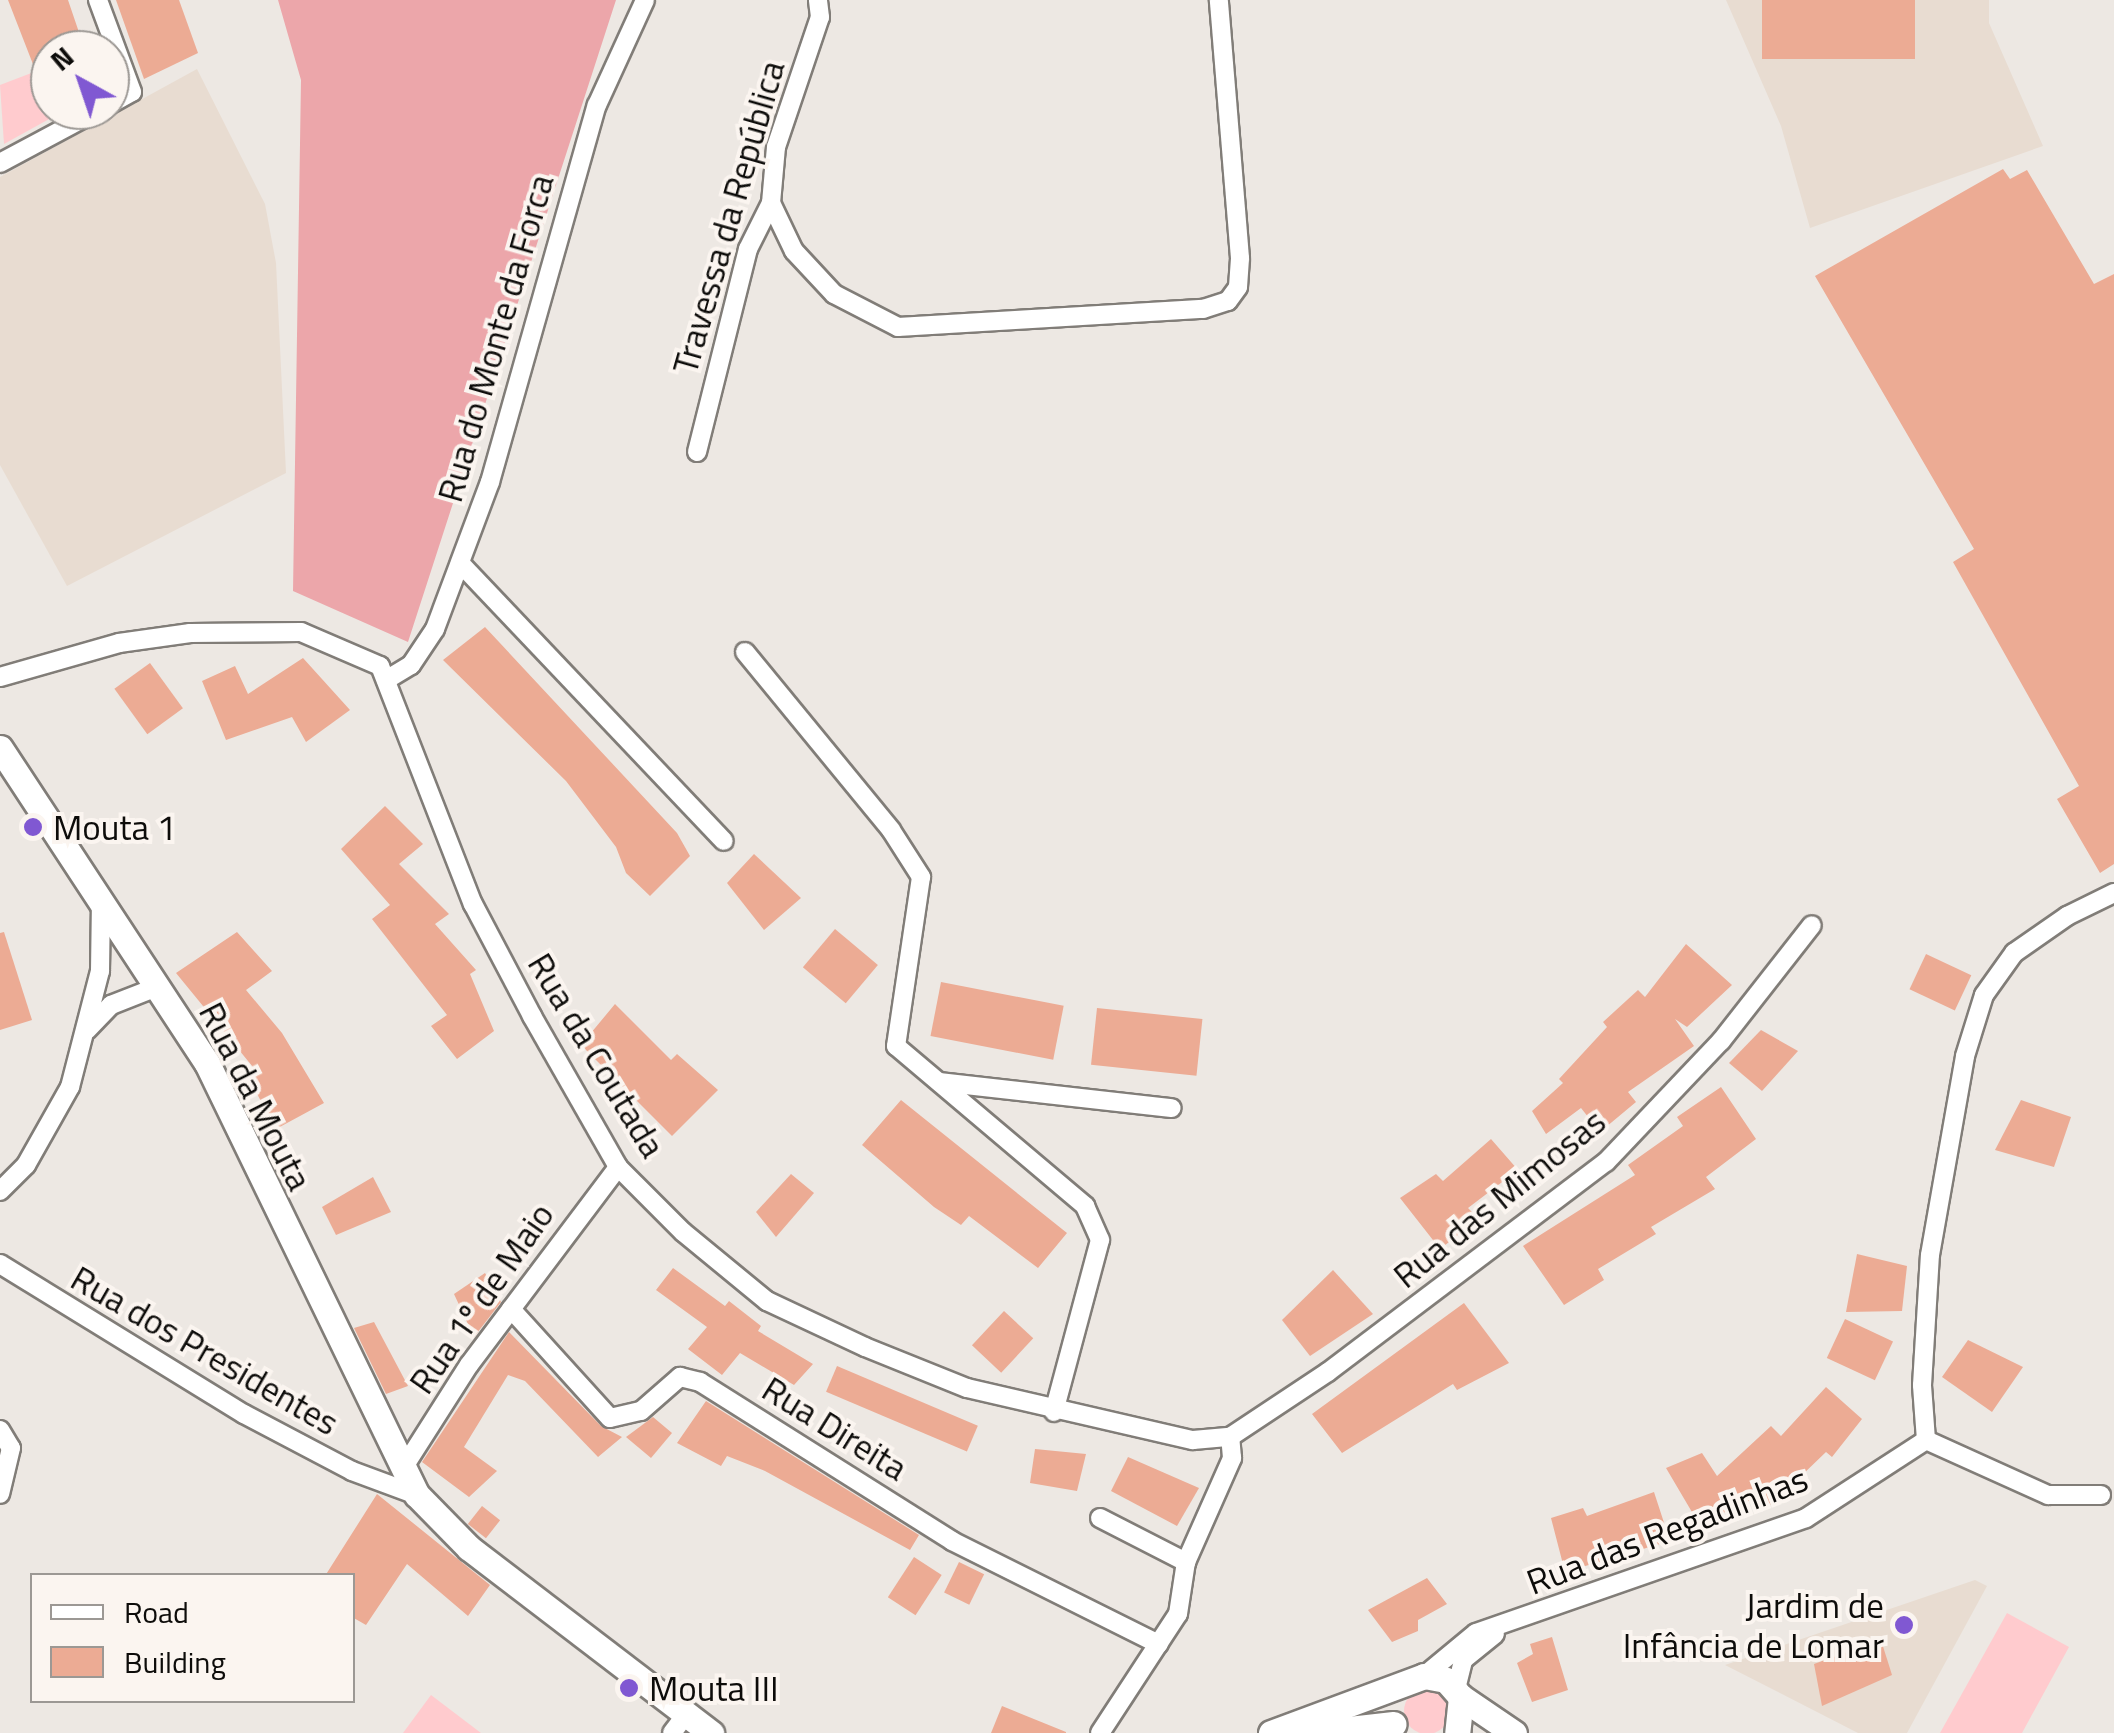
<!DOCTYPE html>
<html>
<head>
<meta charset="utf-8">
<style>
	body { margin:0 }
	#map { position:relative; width:2114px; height:1733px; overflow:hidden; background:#ede8e3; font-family:"Titillium Web",sans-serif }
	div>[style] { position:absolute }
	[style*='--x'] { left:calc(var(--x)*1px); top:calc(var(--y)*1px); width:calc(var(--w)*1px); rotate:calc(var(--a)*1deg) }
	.built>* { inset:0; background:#e8dcd1 }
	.green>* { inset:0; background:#ffcbce }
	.round { border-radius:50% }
	.forest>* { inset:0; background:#eca6aa }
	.building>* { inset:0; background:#ecab94; transform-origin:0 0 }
	.roads { filter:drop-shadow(2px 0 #817d78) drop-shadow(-2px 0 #817d78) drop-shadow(0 2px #817d78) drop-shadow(0 -2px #817d78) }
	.street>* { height:18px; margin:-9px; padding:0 9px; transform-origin:9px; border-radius:9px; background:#fff }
	.secondary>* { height:25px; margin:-12.5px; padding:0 12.5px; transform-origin:12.5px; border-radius:12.5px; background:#fff }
	.dots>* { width:28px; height:28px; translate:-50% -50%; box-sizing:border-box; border:5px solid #fbf5f0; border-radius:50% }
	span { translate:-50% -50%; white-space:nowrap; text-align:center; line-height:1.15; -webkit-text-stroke:8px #fbf5f0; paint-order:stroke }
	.street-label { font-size:35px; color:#0d0c0a }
	.poi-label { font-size:35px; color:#0d0c0a }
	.left { translate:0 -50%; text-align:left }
	.right { translate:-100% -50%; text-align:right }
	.legend { position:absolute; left:30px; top:1573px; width:325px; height:130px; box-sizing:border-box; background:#fbf5f0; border:2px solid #9c9894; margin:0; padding:12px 18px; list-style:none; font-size:30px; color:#0d0c0a }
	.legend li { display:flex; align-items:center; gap:20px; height:50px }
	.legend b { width:50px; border:2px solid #9c9894 }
	.north { position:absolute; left:30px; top:30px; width:100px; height:100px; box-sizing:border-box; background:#fbf5f0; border:2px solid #9c9894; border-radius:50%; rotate:320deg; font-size:28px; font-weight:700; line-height:40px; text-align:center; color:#0d0c0a }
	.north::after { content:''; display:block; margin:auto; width:35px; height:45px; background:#8058d2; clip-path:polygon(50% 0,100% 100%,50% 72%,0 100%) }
</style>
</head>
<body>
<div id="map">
	<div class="built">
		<i style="clip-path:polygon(1726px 0,1989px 0,1989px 23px,2043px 146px,1810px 228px,1781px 126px)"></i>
		<i style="clip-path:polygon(197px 69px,265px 204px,276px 263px,286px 473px,67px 586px,0 465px,0 177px)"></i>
		<i style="clip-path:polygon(1975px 1580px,1987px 1586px,1907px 1733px,1858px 1733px,1725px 1665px)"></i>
	</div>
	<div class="green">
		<i style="clip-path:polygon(34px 72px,51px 118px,4px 144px,0 85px)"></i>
		<i style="clip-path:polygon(2007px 1613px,2069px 1647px,2022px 1733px,1940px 1733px)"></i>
		<i class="round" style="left:1404px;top:1688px;width:46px;height:46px"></i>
		<i style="clip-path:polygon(431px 1695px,481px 1733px,403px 1733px)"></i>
	</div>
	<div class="forest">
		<i style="clip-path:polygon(278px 0,616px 0,408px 642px,293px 591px,301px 80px)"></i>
	</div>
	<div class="building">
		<i style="clip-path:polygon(8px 0,68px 0,85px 50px,50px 50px,50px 108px)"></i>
		<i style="clip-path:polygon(116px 0,179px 0,198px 53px,144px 79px)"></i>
		<i style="left:1762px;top:0;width:153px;height:59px"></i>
		<i style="clip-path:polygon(2003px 169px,2010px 179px,2027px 170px,2094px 284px,2114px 274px,2114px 864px,2100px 873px,2057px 799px,2079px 786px,1953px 562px,1974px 549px,1815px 276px)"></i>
		<i style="clip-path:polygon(485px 627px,677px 833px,690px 856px,650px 896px,626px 873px,616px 847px,566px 781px,443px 660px)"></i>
		<i style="clip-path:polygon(303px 658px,350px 710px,306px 742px,292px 717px,226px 740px,202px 681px,235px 666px,248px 694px)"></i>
		<i style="left:150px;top:663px;width:56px;height:44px;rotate:54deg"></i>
		<i style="clip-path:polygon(385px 806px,423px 844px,399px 864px,449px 914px,435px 924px,476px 970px,470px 974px,494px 1031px,457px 1059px,431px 1026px,447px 1015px,372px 919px,390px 905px,341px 849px)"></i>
		<i style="clip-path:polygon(754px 854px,801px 898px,764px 930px,727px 883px)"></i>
		<i style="left:835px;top:929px;width:56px;height:50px;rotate:40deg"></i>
		<i style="clip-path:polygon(4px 932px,32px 1020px,0 1030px,0 933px)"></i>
		<i style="clip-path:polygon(237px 932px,272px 971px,246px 990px,282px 1033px,324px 1103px,276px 1129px,248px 1077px,257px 1072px,176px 973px)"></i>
		<i style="clip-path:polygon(1686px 944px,1732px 985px,1687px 1027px,1675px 1019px,1694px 1046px,1628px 1092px,1636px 1102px,1600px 1132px,1581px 1108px,1546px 1134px,1532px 1111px,1563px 1083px,1559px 1079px,1607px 1027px,1603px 1022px,1638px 990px,1645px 997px)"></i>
		<i style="left:1926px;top:954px;width:50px;height:39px;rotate:25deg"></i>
		<i style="left:941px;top:982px;width:125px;height:55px;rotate:11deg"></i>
		<i style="clip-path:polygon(615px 1004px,671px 1060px,677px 1054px,718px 1090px,672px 1136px,581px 1045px)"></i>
		<i style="left:1097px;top:1008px;width:106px;height:57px;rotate:6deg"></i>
		<i style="clip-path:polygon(1761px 1030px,1798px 1051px,1762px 1091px,1729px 1063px)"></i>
		<i style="clip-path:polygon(1721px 1087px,1756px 1139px,1706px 1177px,1715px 1189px,1651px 1227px,1656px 1234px,1598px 1269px,1604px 1280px,1564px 1305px,1523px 1246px,1635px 1175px,1628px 1165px,1683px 1126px,1677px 1117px)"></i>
		<i style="clip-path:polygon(901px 1100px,1067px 1233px,1038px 1268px,969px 1216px,961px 1225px,934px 1207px,862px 1145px)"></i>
		<i style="clip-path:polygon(2021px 1100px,2071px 1117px,2054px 1167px,1995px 1150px)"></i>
		<i style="clip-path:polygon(1491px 1139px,1518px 1170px,1468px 1208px,1479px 1219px,1440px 1249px,1400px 1198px,1436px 1174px,1443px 1181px)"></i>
		<i style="clip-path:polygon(791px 1174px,814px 1193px,776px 1237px,756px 1212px)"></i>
		<i style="clip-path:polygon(373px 1177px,391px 1212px,336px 1235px,322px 1207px)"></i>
		<i style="clip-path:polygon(1857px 1254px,1907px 1266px,1902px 1311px,1846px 1312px)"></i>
		<i style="clip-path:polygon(673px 1268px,725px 1306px,729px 1301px,761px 1326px,758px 1331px,813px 1364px,794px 1385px,740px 1353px,722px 1375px,688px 1349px,707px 1327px,656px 1290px)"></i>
		<i style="clip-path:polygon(1333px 1270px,1373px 1314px,1310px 1356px,1282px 1320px)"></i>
		<i style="clip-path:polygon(485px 1273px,501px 1302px,474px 1337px,454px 1294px)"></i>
		<i style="clip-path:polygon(1464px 1303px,1509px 1363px,1457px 1390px,1453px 1384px,1342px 1453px,1312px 1414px)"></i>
		<i style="left:1004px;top:1311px;width:40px;height:47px;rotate:43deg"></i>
		<i style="left:1845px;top:1319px;width:53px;height:43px;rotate:25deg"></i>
		<i style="clip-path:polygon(374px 1322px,408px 1386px,386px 1394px,354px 1328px)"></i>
		<i style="clip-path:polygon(509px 1332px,601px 1426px,622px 1437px,598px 1457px,525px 1381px,508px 1375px,464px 1447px,497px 1471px,469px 1497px,422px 1462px)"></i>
		<i style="clip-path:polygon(1968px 1340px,2023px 1367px,1992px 1412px,1942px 1377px)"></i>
		<i style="left:837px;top:1366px;width:153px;height:28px;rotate:23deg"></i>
		<i style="clip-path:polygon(1826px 1387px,1862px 1419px,1832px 1457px,1826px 1452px,1771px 1505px,1762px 1495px,1699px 1524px,1666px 1468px,1702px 1453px,1717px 1476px,1771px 1426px,1781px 1436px)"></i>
		<i style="clip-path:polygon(706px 1401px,919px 1535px,910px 1550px,765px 1471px,727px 1456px,721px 1466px,677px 1443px)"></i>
		<i style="clip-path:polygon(653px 1417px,672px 1433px,651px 1458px,626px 1437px)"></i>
		<i style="clip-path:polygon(1035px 1449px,1086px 1454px,1077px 1491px,1030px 1483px)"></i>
		<i style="clip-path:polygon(1128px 1457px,1199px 1488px,1177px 1526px,1111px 1491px)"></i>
		<i style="clip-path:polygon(1654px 1492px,1670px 1541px,1565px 1572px,1551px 1518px,1583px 1508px,1587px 1516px)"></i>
		<i style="clip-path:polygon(377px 1494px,490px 1585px,468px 1616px,407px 1564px,366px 1625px,352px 1617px,352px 1576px,325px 1576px)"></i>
		<i style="left:482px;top:1506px;width:23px;height:23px;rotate:38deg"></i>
		<i style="left:914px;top:1557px;width:33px;height:48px;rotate:33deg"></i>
		<i style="left:959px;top:1562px;width:28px;height:34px;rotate:26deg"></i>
		<i style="clip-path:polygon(1427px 1578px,1447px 1604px,1418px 1620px,1418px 1631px,1392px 1642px,1368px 1610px)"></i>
		<i style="clip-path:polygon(1552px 1637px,1568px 1690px,1532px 1702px,1517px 1663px,1533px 1654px,1530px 1644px)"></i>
		<i style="clip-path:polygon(1881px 1640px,1892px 1675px,1822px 1706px,1814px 1664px)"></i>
		<i style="clip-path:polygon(1002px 1706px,1066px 1732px,1066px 1733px,991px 1733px)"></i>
	</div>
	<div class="roads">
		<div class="street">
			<i style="--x:98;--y:0;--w:98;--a:69.7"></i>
			<i style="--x:132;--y:92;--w:25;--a:151"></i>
			<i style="--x:0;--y:163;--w:112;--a:-28.2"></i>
			<i style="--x:771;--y:203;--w:53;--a:64.4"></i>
			<i style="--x:794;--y:251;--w:59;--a:47.1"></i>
			<i style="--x:834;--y:294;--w:72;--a:27.3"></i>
			<i style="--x:898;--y:327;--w:306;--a:-3.4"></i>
			<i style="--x:1203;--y:309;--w:26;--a:-18"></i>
			<i style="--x:1228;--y:301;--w:17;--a:-54"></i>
			<i style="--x:1238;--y:287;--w:29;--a:-86"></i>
			<i style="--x:1240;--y:258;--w:259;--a:-94.7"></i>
			<i style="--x:697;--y:452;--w:209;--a:-75.9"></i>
			<i style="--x:748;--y:249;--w:51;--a:-63.4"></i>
			<i style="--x:771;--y:203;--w:56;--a:-84.9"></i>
			<i style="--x:776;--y:147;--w:137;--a:-71.3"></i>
			<i style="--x:820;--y:17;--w:17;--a:-97"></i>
			<i style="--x:460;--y:563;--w:383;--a:46.5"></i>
			<i style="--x:745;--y:652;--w:230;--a:50.6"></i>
			<i style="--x:891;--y:830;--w:56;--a:57.4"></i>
			<i style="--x:921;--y:877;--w:171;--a:98.4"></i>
			<i style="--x:896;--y:1046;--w:248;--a:40.2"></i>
			<i style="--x:1085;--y:1206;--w:37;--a:66"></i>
			<i style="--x:1100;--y:1240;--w:178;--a:105"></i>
			<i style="--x:0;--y:677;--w:124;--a:-15.9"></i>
			<i style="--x:119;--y:643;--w:72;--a:-8"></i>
			<i style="--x:190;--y:633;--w:111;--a:-0.5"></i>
			<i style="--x:301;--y:632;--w:86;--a:23.3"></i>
			<i style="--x:380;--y:666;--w:256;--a:68.7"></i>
			<i style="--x:473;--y:904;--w:127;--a:62.2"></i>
			<i style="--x:532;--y:1016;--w:174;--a:60.3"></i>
			<i style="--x:618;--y:1167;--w:92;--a:45"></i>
			<i style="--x:683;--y:1232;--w:109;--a:39.4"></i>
			<i style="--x:767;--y:1301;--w:108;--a:25.1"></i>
			<i style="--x:865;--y:1347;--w:110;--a:21.9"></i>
			<i style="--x:967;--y:1388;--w:232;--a:13"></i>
			<i style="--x:1193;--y:1440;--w:37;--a:-5"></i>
			<i style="--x:1230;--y:1437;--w:118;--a:-33.6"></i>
			<i style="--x:1328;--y:1372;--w:348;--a:-37.1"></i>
			<i style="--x:1606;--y:1162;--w:167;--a:-46.5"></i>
			<i style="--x:1721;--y:1041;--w:147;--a:-51.9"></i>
			<i style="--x:386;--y:680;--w:29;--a:-31"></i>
			<i style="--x:411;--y:665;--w:43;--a:-56.3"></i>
			<i style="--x:435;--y:629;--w:157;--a:-69.5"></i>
			<i style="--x:490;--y:482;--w:392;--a:-74.2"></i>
			<i style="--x:597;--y:105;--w:115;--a:-65.4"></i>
			<i style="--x:87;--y:1030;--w:35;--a:-46"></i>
			<i style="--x:111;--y:1005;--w:49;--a:-21.4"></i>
			<i style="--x:939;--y:1082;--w:234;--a:6.4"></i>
			<i style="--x:0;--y:1191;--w:37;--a:-45"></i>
			<i style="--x:26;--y:1165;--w:90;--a:-60.6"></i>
			<i style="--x:70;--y:1087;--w:120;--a:-75.5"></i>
			<i style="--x:100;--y:971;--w:68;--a:-89.2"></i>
			<i style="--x:0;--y:1264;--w:286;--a:31.6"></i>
			<i style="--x:244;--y:1414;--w:122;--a:27.8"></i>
			<i style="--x:352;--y:1471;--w:69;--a:20.3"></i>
			<i style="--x:511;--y:1309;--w:147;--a:47.8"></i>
			<i style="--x:610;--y:1418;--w:32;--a:-13"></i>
			<i style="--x:641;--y:1411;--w:52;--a:-41.1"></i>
			<i style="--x:680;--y:1377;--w:21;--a:14"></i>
			<i style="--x:700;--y:1382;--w:298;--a:32.2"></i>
			<i style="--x:952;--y:1541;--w:231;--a:26.5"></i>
			<i style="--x:0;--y:1430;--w:21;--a:59"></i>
			<i style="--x:11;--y:1448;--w:47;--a:103.4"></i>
			<i style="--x:1926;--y:1440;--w:55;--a:-94.2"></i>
			<i style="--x:1922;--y:1385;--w:130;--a:-86.5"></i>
			<i style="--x:1930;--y:1255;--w:202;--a:-80"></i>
			<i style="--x:1965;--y:1056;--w:64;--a:-72.7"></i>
			<i style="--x:1984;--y:995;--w:52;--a:-54.5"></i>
			<i style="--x:2014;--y:953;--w:65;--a:-34.9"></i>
			<i style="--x:2067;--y:916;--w:52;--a:-26.1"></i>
			<i style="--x:1926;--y:1440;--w:134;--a:24.3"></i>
			<i style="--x:2048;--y:1495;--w:53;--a:0"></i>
			<i style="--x:402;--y:1470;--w:125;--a:-57.5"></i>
			<i style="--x:469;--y:1365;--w:248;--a:-53"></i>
			<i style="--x:1100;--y:1518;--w:97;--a:27.1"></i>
			<i style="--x:1424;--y:1676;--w:67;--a:-39.6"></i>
			<i style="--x:1476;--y:1633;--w:349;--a:-19.2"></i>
			<i style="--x:1806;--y:1518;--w:143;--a:-33"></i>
			<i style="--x:1456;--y:1689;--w:30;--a:-76"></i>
			<i style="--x:1463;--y:1660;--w:41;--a:-39.1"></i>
			<i style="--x:672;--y:1733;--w:21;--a:-53"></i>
			<i style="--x:1100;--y:1733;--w:142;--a:-56.8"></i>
			<i style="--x:1178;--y:1614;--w:53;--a:-81.3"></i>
			<i style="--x:1186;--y:1562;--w:114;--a:-66.1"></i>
			<i style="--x:1232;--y:1458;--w:21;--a:-95"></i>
		</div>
		<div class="secondary">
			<i style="--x:0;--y:748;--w:377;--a:56.7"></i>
			<i style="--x:207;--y:1063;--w:480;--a:64.1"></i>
			<i style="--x:417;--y:1495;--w:74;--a:45.5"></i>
			<i style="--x:469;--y:1548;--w:305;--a:37.4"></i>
			<i style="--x:1461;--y:1697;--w:64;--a:34.2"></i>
			<i style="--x:1271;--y:1733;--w:163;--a:-20.4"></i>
			<i style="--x:1424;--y:1676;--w:22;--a:10"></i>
			<i style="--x:1446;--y:1680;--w:23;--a:49"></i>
			<i style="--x:1461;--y:1697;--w:36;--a:96"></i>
			<i style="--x:1314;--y:1733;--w:80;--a:-6.5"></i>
		</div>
	</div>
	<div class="dots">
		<i style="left:33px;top:827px;background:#8058d2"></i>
		<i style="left:1904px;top:1625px;background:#8058d2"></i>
		<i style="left:629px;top:1688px;background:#8058d2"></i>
	</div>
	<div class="street-label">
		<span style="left:728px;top:217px;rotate:-74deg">Travessa da República</span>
		<span style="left:495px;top:338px;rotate:-74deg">Rua do Monte da Forca</span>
		<span style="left:597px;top:1055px;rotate:59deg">Rua da Coutada</span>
		<span style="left:256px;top:1096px;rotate:63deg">Rua da Mouta</span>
		<span style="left:1499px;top:1198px;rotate:-39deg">Rua das Mimosas</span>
		<span style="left:481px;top:1298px;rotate:-55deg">Rua 1º de Maio</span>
		<span style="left:205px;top:1350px;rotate:30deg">Rua dos Presidentes</span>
		<span style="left:835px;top:1428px;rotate:32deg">Rua Direita</span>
		<span style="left:1667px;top:1530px;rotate:-21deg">Rua das Regadinhas</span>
	</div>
	<div class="poi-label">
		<span class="left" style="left:53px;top:827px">Mouta 1</span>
		<span class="right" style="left:1884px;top:1625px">Jardim de<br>Infância de Lomar</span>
		<span class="left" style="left:649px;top:1688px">Mouta III</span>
	</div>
	<ul class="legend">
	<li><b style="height:12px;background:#fff"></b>Road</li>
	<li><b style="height:28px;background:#ecab94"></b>Building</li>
	</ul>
	<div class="north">N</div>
</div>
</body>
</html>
